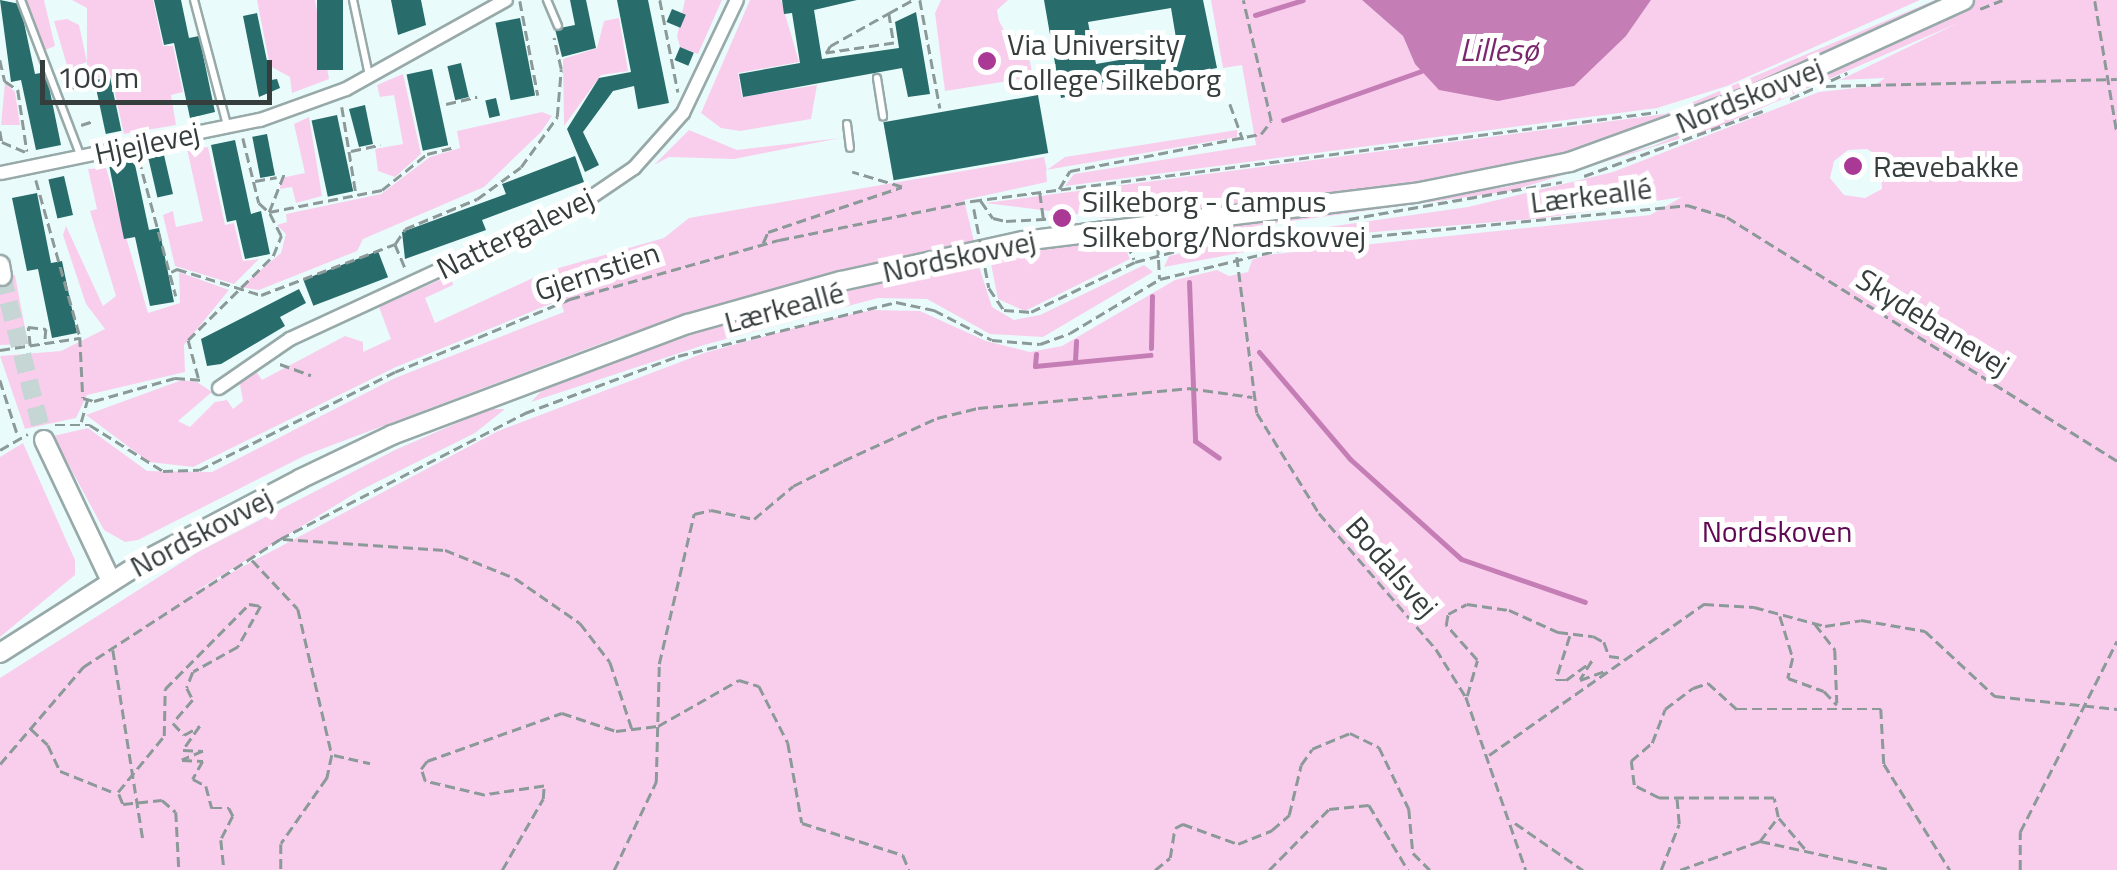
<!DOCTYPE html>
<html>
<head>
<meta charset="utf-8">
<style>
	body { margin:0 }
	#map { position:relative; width:2117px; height:870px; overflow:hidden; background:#e9fcfb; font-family:"Titillium Web",sans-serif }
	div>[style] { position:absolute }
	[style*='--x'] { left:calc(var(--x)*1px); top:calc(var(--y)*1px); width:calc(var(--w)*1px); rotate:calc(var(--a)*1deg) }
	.green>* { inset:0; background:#f9ceed }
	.water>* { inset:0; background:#c57eb5 }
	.stream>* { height:5px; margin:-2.5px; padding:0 2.5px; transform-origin:2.5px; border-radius:2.5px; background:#c57eb5 }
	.building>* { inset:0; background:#286c6b; transform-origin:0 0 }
	.tertiary-tunnel>* { height:18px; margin-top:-9px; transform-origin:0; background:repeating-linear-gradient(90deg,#c5d6d5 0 18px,transparent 0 27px) }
	.path>* { height:2.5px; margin-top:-1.25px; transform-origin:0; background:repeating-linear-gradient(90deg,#8c9999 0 10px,transparent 0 15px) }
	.roads { filter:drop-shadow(2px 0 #97a9a8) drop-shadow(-2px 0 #97a9a8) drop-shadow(0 2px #97a9a8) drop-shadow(0 -2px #97a9a8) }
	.service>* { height:6px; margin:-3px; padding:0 3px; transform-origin:3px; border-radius:3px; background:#fff }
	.minor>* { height:12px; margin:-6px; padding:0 6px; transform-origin:6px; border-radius:6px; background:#fff }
	.tertiary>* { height:18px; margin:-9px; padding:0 9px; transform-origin:9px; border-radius:9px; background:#fff }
	.path-bridge>* { height:2.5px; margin-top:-1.25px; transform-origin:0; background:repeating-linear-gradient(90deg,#8c9999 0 10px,transparent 0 15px) }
	.dots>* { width:28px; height:28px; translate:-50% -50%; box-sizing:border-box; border:5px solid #fff; border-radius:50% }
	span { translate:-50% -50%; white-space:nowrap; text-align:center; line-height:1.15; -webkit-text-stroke:10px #fff; paint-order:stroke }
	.poi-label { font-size:30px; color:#363d3d }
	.left { translate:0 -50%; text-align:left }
	.street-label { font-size:30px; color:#363d3d }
	.park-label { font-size:30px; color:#610854 }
	.water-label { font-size:32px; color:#7b276d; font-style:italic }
	.scale { position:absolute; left:40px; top:60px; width:232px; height:45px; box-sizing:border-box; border:5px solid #363d3d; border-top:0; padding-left:12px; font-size:30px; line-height:35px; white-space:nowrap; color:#363d3d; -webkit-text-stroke:8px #fff; paint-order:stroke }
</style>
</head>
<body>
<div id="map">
	<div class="green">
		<i style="clip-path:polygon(26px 0,44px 0,55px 46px,45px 50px)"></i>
		<i style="clip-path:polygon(72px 0,153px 0,163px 46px,173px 46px,183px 92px,171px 95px,176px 125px,124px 134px,111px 76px,93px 79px,87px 69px,87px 8px)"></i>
		<i style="clip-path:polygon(257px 0,315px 0,329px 79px,292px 93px,290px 77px,270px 66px)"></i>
		<i style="clip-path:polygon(685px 0,722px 0,698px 54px,680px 47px,677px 36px)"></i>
		<i style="clip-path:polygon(750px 0,781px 0,799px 62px,738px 73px,742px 97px,817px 85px,811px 119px,740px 131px,721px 128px,701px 113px)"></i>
		<i style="clip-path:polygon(941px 0,1008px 0,997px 10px,999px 21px,1005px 32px,1025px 37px,1033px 77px,945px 91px,935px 13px)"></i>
		<i style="clip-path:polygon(1211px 0,1362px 0,1403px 36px,1415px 64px,1626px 36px,1651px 0,1920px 0,1727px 86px,1657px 108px,1065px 186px,1074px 174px,1256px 145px,1242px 65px,1223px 68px)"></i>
		<i style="clip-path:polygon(evenodd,1935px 0,2117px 0,2117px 870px,0 870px,0 678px,198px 552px,395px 450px,489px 409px,505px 409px,475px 433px,359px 491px,193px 593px,498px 431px,704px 353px,824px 320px,872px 310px,920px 311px,986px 341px,1030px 352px,1062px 346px,1175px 280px,1217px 270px,1229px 276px,1248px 272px,1252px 260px,1266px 255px,1650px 215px,1682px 197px,1544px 218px,1337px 235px,1164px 267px,1169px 256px,1229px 241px,1468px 207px,1613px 172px,1819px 92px,1874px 86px,1885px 78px,1840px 80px,1958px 23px,1720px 126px,1511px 191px,1256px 226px,1162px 247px,1159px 241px,1134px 240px,1164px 230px,1506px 187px,1653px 146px,1875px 51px,1571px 152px,1422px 183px,1106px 218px,985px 203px,1665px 114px,1935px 0,1867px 149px,1880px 157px,1882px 189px,1865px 198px,1844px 195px,1830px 178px,1834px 161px,1848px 150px,1867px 149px)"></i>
		<i style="clip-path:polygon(619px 18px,628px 71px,601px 75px,564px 126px,563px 59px,597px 48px,604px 21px)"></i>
		<i style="clip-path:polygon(67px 19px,79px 25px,87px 62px,68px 69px,54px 21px)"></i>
		<i style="clip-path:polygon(403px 74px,421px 154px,395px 177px,378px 171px,375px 149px,403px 144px,394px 95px,380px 97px,377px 85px)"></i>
		<i style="clip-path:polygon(5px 83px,15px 92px,20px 125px,1px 125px)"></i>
		<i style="clip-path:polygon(542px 112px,552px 116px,541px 132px,484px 187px,363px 239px,357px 251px,259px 290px,240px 287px,281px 253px,286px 234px,277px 225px,287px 222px,286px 214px,381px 194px,430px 157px,460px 148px,457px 131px)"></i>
		<i style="clip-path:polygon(309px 117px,322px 196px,296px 203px,292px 187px,280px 189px,281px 178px,305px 173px,294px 124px)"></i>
		<i style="clip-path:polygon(689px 130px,737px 150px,840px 138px,734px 159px,669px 157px,654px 165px)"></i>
		<i style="clip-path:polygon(1237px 130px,1237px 137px,1046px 170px,1047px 182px,964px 200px,974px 241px,784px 286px,613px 339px,306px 455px,138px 540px,125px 542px,104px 530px,53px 436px,88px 428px,147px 471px,212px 472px,395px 378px,564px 312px,560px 300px,396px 367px,193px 467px,149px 462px,86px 415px,182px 380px,197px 382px,212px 392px,178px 421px,190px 427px,215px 402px,227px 400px,233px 409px,243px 401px,239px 379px,255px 370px,262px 380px,345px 336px,363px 342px,363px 352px,391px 339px,379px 307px,451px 275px,453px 285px,425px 298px,435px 323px,548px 271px,664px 238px,689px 218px,1044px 157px,1047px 170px,1065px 157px)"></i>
		<i style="clip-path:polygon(208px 147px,225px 225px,234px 223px,243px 261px,259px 259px,234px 284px,175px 266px,163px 215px,173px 211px,176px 227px,203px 221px,187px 149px)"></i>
		<i style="clip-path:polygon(106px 168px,148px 313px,180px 303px,179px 272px,229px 290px,184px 345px,185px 372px,87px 395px,76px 418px,25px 429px,0 356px,61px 351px,105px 329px,86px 304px,63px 235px,66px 226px,103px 306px,116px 296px,90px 211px,97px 209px,88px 169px)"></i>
		<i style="clip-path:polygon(1070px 245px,1125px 247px,1130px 259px,1025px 311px,998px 299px,990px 259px)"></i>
		<i style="clip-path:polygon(977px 260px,992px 307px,1014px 320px,1040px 315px,1144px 265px,1153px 272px,1043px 337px,990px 334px,927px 299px,878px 298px,704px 345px,531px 402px,547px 385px,746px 316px)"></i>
		<i style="clip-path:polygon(15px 275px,28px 344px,0 345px,0 278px)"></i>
		<i style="clip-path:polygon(23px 443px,75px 560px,75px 575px,0 637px,0 457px)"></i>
	</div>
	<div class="water">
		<i style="clip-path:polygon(1362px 0,1651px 0,1626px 36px,1574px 86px,1498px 101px,1439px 90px,1415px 64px,1403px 36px)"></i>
	</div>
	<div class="stream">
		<i style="--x:1255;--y:15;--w:50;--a:-17.4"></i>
		<i style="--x:1283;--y:120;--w:146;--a:-19.5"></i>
		<i style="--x:1189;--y:282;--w:159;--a:87.8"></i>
		<i style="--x:1195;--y:441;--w:29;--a:35"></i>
		<i style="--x:1151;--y:348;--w:52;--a:-88.9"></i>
		<i style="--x:1259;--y:352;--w:140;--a:49.6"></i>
		<i style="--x:1350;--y:459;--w:149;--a:42"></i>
		<i style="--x:1461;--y:559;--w:131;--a:19.1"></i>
		<i style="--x:1036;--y:354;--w:12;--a:95"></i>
		<i style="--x:1035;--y:366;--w:116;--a:-5.5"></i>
		<i style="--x:1075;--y:361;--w:20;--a:-87"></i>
	</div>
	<div class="building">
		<i style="clip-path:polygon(0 0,20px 4px,35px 74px,46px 72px,61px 145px,36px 150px,21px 80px,11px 82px)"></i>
		<i style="clip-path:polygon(154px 0,181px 0,189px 38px,199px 36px,215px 112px,190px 118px,174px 43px,164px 45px)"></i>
		<i style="left:317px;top:0;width:26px;height:70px"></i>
		<i style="clip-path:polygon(391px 0,421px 0,426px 25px,398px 35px)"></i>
		<i style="clip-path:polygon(570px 0,586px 0,596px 48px,562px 57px,555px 29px,575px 25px)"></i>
		<i style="clip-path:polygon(617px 0,648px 0,669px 103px,638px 109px,634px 86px,613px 91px,583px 132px,599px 165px,585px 172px,567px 129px,599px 78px,631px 72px)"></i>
		<i style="clip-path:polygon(782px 0,857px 0,814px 10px,822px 59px,899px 48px,895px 22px,916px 12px,930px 94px,908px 97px,902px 68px,743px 97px,739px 74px,800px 63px,792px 13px,784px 14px)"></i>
		<i style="clip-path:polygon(evenodd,1044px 0,1203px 0,1217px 68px,1061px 98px,1044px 0,1171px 8px,1178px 50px,1096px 64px,1088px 22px,1171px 8px)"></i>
		<i style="left:672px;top:9px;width:15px;height:14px;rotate:23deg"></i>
		<i style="clip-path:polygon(257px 13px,271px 80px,277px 79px,280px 88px,259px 97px,243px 16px)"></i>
		<i style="left:520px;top:18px;width:79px;height:25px;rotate:79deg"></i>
		<i style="left:680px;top:47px;width:15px;height:14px;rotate:23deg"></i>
		<i style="left:461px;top:63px;width:35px;height:14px;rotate:77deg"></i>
		<i style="left:432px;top:69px;width:78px;height:26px;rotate:78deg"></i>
		<i style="left:110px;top:77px;width:55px;height:16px;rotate:78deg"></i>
		<i style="left:1038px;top:95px;width:59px;height:157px;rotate:80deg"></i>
		<i style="left:496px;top:98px;width:18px;height:11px;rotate:77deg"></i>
		<i style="clip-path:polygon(365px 105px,373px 144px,359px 147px,349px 109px)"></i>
		<i style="left:337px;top:115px;width:78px;height:26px;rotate:78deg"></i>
		<i style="left:267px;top:134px;width:42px;height:15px;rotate:79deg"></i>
		<i style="clip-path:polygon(235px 140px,251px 214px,261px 211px,270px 254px,245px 259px,236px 220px,227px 222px,211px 145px)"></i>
		<i style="left:164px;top:155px;width:40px;height:16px;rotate:77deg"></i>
		<i style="clip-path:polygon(575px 156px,584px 182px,482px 220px,486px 230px,405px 259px,402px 232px,506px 194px,502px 184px)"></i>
		<i style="clip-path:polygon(134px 160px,149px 230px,159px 228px,174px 302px,150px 306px,135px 237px,124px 239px,109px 165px)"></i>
		<i style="left:64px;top:176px;width:40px;height:16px;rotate:77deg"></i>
		<i style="clip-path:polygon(37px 193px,51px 263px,62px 261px,77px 333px,52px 338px,38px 269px,27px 271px,12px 198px)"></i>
		<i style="left:378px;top:251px;width:28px;height:80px;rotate:69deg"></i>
		<i style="clip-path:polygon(299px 289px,306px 303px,280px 317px,285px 326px,221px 364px,207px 366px,201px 339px)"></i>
	</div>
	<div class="tertiary-tunnel">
		<i style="--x:2;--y:276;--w:169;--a:75.6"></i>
	</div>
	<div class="path">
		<i style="--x:660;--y:0;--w:94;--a:78.9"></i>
		<i style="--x:920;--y:0;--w:110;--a:79.5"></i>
		<i style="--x:520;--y:1;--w:96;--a:79.2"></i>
		<i style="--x:2095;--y:1;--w:134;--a:80.5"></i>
		<i style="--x:1980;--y:9;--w:24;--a:-22"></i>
		<i style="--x:889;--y:13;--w:30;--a:81"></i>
		<i style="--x:894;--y:43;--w:69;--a:171.6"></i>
		<i style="--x:826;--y:53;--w:8;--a:-60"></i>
		<i style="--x:830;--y:46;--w:68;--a:-29.2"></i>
		<i style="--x:889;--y:13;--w:26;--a:-29"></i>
		<i style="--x:0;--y:60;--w:22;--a:77"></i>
		<i style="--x:5;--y:81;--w:16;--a:35"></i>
		<i style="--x:18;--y:90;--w:62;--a:81.6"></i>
		<i style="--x:1826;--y:86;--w:291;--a:-1.4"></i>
		<i style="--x:67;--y:89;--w:16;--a:-15"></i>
		<i style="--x:1790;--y:99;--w:63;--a:-24.5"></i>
		<i style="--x:446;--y:104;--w:32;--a:-13"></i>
		<i style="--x:1230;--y:104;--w:38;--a:70"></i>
		<i style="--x:342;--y:107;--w:87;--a:80.8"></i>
		<i style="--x:81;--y:125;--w:13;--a:-18"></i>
		<i style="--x:0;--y:131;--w:11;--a:80"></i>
		<i style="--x:2;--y:142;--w:26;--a:23"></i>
		<i style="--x:243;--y:138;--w:67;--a:76.2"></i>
		<i style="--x:259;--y:203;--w:13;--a:42"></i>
		<i style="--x:269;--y:212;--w:41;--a:-68.5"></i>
		<i style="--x:351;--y:151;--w:30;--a:-12"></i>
		<i style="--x:139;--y:159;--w:142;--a:74.9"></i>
		<i style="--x:1584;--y:176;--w:193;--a:-20"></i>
		<i style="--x:36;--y:180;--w:163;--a:74.3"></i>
		<i style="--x:80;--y:337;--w:61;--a:87.2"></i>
		<i style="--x:83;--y:398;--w:11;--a:15"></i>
		<i style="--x:94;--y:401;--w:84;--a:-15.9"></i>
		<i style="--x:175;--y:378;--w:29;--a:4"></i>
		<i style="--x:255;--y:181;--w:22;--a:-10"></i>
		<i style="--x:1059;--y:189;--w:21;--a:-59"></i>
		<i style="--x:1070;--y:171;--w:195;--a:-11"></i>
		<i style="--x:1261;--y:134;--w:16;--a:-52"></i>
		<i style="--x:1271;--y:121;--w:124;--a:-103"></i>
		<i style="--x:1040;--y:193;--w:27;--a:82"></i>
		<i style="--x:981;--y:201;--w:21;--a:55"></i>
		<i style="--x:993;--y:218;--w:13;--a:13"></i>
		<i style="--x:1006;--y:221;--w:56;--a:-3.1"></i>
		<i style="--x:1349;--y:219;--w:216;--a:-9.9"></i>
		<i style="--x:763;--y:243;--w:12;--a:-66"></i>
		<i style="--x:768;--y:232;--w:141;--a:-18.6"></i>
		<i style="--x:902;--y:187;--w:52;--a:-163.3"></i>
		<i style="--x:395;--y:244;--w:26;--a:67"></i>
		<i style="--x:1127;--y:244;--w:17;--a:65"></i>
		<i style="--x:1147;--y:244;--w:11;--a:5"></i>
		<i style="--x:1158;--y:245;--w:34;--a:87"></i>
		<i style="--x:1237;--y:257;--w:157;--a:82.7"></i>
		<i style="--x:1257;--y:413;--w:118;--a:58.2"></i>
		<i style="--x:1319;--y:513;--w:179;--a:49.3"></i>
		<i style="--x:1436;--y:649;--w:57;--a:58"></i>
		<i style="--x:1466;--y:697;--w:183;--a:70.9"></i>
		<i style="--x:171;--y:272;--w:7;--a:-27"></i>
		<i style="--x:177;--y:269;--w:88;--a:17.2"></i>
		<i style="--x:261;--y:295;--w:143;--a:-20.8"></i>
		<i style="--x:395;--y:244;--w:18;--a:-56"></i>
		<i style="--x:405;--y:229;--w:78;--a:-22.6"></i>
		<i style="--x:477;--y:199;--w:54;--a:-36"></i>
		<i style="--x:521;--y:167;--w:62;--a:-54.2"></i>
		<i style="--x:557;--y:117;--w:48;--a:-85.2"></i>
		<i style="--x:561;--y:69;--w:32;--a:-103"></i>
		<i style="--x:989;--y:288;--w:27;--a:56"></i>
		<i style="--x:1004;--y:310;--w:27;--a:4"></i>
		<i style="--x:1031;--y:312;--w:115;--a:-25.7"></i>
		<i style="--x:1135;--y:262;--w:116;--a:-15"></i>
		<i style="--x:30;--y:346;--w:19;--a:-96"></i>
		<i style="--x:28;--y:327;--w:18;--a:6"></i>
		<i style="--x:46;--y:329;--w:14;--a:94"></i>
		<i style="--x:0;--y:350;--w:80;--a:-8.6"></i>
		<i style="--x:280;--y:364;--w:33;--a:20"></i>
		<i style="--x:198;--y:378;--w:39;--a:-105"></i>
		<i style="--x:188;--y:340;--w:120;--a:-44.7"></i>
		<i style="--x:273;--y:256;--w:22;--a:-68"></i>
		<i style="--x:281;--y:236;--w:27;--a:-117"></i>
		<i style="--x:269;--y:212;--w:115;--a:-11"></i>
		<i style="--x:382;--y:190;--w:58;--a:-38.7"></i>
		<i style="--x:427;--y:154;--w:29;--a:-14"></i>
		<i style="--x:0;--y:380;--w:59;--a:72.2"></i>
		<i style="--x:81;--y:422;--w:22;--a:-74"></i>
		<i style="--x:55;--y:425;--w:35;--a:0"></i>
		<i style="--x:90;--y:425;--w:86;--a:32.2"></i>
		<i style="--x:163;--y:471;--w:36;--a:-2"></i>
		<i style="--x:199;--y:470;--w:219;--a:-26.6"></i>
		<i style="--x:395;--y:372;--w:190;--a:-22.6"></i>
		<i style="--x:570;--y:299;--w:217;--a:-15.8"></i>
		<i style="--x:779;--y:240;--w:197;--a:-11.4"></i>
		<i style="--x:972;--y:201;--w:691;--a:-7.4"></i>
		<i style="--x:0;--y:450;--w:32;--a:-30"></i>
		<i style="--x:283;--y:539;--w:162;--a:3.9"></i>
		<i style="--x:445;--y:550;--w:75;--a:21.8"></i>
		<i style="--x:515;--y:578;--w:79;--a:34.7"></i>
		<i style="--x:580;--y:623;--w:49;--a:52.4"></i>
		<i style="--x:610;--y:662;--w:71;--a:71.8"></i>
		<i style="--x:252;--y:560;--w:67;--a:46.8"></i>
		<i style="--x:298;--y:609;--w:150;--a:76.9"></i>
		<i style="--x:332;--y:755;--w:24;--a:102"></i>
		<i style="--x:327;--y:778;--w:80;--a:124.9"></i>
		<i style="--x:281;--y:844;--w:26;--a:90"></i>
		<i style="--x:1780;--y:616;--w:44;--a:72.8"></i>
		<i style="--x:1793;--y:658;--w:21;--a:104"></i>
		<i style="--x:1788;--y:678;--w:38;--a:20"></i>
		<i style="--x:1824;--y:691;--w:19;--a:47"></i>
		<i style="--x:1815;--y:624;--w:33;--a:52"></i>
		<i style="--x:1835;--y:650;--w:53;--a:87.8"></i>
		<i style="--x:1570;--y:636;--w:46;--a:107.7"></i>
		<i style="--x:1556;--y:680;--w:10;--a:0"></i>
		<i style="--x:1566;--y:680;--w:32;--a:-36"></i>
		<i style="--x:1592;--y:661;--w:22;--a:122"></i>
		<i style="--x:1580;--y:680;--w:29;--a:-20"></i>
		<i style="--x:113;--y:650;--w:191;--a:81"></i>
		<i style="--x:1467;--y:696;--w:37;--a:-74"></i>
		<i style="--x:1477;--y:660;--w:47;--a:-131.5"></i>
		<i style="--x:1446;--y:625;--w:11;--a:-80"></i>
		<i style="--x:1448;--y:614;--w:21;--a:-28"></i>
		<i style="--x:1467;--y:604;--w:42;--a:8.1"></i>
		<i style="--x:1509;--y:610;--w:54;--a:24.2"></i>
		<i style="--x:1558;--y:632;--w:35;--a:7"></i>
		<i style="--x:1593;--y:636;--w:13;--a:29"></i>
		<i style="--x:1604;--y:642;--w:15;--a:70"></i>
		<i style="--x:1609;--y:656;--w:15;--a:8"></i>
		<i style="--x:31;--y:729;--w:23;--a:43"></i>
		<i style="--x:48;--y:745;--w:29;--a:65"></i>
		<i style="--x:60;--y:771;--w:59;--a:21.8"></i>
		<i style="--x:334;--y:755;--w:37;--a:13"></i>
		<i style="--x:1489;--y:755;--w:263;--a:-35.1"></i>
		<i style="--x:1704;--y:604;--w:50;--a:3.4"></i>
		<i style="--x:1754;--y:607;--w:73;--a:15"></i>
		<i style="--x:1825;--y:626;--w:36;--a:-9"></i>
		<i style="--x:1861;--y:620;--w:65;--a:9.8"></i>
		<i style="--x:1925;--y:631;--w:96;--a:42.9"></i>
		<i style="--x:1995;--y:696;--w:123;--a:6.1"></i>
		<i style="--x:0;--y:764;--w:128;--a:-49.4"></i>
		<i style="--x:83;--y:667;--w:235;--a:-33"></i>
		<i style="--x:280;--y:539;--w:276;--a:-27.2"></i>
		<i style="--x:525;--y:413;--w:163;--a:-20.4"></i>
		<i style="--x:678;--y:356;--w:225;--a:-13.9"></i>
		<i style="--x:896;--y:302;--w:39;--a:12"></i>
		<i style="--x:934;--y:310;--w:65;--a:27.3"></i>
		<i style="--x:992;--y:340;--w:48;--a:4.8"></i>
		<i style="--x:1040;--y:344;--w:32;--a:-20"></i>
		<i style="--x:1070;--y:333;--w:105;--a:-31"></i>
		<i style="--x:1160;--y:279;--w:156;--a:-13.7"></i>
		<i style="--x:1312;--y:242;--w:377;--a:-5.6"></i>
		<i style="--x:1687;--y:205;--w:42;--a:16.7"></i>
		<i style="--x:1727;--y:217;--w:460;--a:32"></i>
		<i style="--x:118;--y:792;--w:72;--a:-50.6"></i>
		<i style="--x:164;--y:736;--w:47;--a:-88.8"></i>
		<i style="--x:165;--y:689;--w:120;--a:-45.3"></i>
		<i style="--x:249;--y:604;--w:12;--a:9"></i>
		<i style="--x:261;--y:606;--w:47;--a:119.3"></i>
		<i style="--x:238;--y:647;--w:51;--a:150.9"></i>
		<i style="--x:193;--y:672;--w:17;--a:111"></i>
		<i style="--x:187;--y:688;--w:13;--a:63"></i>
		<i style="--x:193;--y:700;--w:30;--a:131"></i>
		<i style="--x:173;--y:723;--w:16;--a:47"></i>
		<i style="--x:184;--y:735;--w:18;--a:-29"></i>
		<i style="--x:200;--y:726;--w:29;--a:125"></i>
		<i style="--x:183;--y:750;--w:20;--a:3"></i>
		<i style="--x:203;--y:751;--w:23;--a:157"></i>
		<i style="--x:182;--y:760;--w:21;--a:3"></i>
		<i style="--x:203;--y:761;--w:21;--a:119"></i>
		<i style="--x:193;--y:779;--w:15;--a:28"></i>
		<i style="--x:206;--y:786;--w:23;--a:75"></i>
		<i style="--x:212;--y:808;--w:17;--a:0"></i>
		<i style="--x:229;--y:808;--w:9;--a:63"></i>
		<i style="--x:233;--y:816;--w:27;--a:117"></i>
		<i style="--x:221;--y:840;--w:30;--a:84"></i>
		<i style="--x:119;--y:794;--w:11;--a:68"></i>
		<i style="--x:123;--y:804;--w:39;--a:-6"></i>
		<i style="--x:162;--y:800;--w:18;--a:41"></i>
		<i style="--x:176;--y:812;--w:58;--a:87"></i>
		<i style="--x:1779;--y:818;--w:42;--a:49.8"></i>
		<i style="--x:1515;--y:823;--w:83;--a:34.7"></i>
		<i style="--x:1760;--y:841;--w:30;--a:-53"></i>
		<i style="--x:1778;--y:817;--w:19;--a:-102"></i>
		<i style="--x:1774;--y:798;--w:115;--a:180"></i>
		<i style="--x:1659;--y:798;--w:28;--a:-153"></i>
		<i style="--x:1634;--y:785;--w:24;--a:-97"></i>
		<i style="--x:1631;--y:761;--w:28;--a:-41"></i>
		<i style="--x:1652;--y:743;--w:36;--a:-69"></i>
		<i style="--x:1665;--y:709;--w:35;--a:-37"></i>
		<i style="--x:1693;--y:688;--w:16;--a:-18"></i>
		<i style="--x:1708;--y:683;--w:39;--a:42"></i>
		<i style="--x:1737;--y:709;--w:144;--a:0"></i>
		<i style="--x:1881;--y:709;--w:55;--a:86.9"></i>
		<i style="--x:1884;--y:764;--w:125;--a:58.1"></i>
		<i style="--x:502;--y:870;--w:82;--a:-60"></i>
		<i style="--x:543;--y:799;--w:13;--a:-86"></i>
		<i style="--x:544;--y:786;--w:61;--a:171.5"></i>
		<i style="--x:484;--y:795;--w:61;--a:-166.7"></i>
		<i style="--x:425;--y:781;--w:13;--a:-108"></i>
		<i style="--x:421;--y:769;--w:10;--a:-53"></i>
		<i style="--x:427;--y:761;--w:143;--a:-19.6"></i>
		<i style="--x:562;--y:713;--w:57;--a:18.4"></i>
		<i style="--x:616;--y:731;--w:42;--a:-6.8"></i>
		<i style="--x:658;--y:726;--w:93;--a:-29.6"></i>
		<i style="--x:739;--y:680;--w:21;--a:17"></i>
		<i style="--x:759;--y:686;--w:64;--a:63"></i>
		<i style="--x:788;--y:743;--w:81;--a:80.1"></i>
		<i style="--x:802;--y:823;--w:106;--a:17.6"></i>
		<i style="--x:903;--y:855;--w:16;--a:68"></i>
		<i style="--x:614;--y:870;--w:98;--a:-64.5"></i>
		<i style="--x:656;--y:782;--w:118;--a:-88.5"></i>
		<i style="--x:659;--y:664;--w:154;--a:-76.9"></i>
		<i style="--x:694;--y:514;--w:17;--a:-13"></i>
		<i style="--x:711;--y:510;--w:44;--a:11.8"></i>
		<i style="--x:754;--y:519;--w:51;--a:-40.2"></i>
		<i style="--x:793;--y:486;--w:56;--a:-26.6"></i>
		<i style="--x:843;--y:461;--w:103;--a:-24.6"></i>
		<i style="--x:937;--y:418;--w:42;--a:-13.7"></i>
		<i style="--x:978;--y:408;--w:211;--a:-5.4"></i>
		<i style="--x:1188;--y:388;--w:65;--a:8"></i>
		<i style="--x:1155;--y:870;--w:19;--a:-39"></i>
		<i style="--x:1170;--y:858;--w:30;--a:-81"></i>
		<i style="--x:1175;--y:828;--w:9;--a:-27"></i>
		<i style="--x:1183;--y:824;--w:59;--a:20"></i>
		<i style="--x:1238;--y:844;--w:37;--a:-22"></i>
		<i style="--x:1272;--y:830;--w:23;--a:-41"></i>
		<i style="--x:1289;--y:815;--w:51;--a:-76.5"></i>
		<i style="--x:1301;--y:765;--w:19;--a:-55"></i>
		<i style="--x:1312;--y:749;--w:41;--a:-22.8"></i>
		<i style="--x:1350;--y:733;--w:32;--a:26"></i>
		<i style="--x:1379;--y:747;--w:69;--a:64.2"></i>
		<i style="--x:1409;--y:809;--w:44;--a:84.8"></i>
		<i style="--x:1413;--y:853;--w:24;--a:45"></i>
		<i style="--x:1269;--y:870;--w:86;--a:-45.5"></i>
		<i style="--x:1329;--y:809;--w:40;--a:-5.7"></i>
		<i style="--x:1369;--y:805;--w:76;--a:59"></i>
		<i style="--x:1661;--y:870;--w:49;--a:-68.6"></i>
		<i style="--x:1679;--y:824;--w:25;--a:-95"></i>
		<i style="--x:1680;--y:870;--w:85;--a:-19.9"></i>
		<i style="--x:1760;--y:841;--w:135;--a:12.4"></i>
		<i style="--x:2020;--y:870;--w:38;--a:-90"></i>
		<i style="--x:2020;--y:832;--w:214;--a:-63.1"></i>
	</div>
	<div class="roads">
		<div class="service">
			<i style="--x:21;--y:0;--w:168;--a:69.1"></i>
			<i style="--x:194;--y:0;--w:129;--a:75.2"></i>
			<i style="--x:353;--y:0;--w:77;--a:78"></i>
			<i style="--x:547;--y:0;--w:28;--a:67"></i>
			<i style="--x:877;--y:78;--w:39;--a:81"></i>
			<i style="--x:847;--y:124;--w:24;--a:83"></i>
		</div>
		<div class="minor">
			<i style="--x:1;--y:173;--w:264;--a:-11.6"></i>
			<i style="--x:260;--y:120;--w:91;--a:-19.8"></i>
			<i style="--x:346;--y:89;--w:183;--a:-29.1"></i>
			<i style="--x:219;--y:388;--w:86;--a:-34.6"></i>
			<i style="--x:290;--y:339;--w:317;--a:-24.8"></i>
			<i style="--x:578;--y:206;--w:68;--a:-34.2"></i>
			<i style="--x:634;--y:168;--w:74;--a:-48.3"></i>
			<i style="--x:683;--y:113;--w:125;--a:-64.5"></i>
		</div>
		<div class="tertiary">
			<i style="--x:0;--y:265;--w:11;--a:80"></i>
			<i style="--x:44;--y:440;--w:156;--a:64.6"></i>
			<i style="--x:0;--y:653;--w:173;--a:-32.5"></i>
			<i style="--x:146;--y:560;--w:174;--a:-27.7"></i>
			<i style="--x:300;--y:479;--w:102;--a:-25.6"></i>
			<i style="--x:392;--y:435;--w:316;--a:-20.6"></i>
			<i style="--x:688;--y:324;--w:159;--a:-15.7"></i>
			<i style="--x:841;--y:281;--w:186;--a:-12.4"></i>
			<i style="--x:1023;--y:241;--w:395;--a:-7"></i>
			<i style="--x:1415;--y:193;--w:158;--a:-11.3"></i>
			<i style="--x:1570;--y:162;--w:204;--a:-20"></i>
			<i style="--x:1762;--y:92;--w:222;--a:-24.5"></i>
		</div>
	</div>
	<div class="path-bridge">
		<i style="--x:974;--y:209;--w:80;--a:79.2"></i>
	</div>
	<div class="dots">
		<i style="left:987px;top:61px;background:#a93995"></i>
		<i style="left:1853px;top:166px;background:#a93995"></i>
		<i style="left:1062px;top:218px;background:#a93995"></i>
	</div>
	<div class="poi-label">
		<span class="left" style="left:1007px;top:61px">Via University<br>College Silkeborg</span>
		<span class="left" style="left:1873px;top:166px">Rævebakke</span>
		<span class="left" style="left:1082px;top:218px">Silkeborg - Campus<br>Silkeborg/Nordskovvej</span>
	</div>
	<div class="street-label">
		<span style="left:1749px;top:95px;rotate:-22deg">Nordskovvej</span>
		<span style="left:147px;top:143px;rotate:-12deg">Hjejlevej</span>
		<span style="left:1591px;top:195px;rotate:-7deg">Lærkeallé</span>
		<span style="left:515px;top:233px;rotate:-26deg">Nattergalevej</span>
		<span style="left:959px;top:256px;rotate:-12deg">Nordskovvej</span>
		<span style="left:597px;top:271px;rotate:-18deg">Gjernstien</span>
		<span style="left:784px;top:307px;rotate:-15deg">Lærkeallé</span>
		<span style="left:1933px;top:322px;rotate:32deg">Skydebanevej</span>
		<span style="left:201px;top:532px;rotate:-28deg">Nordskovvej</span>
		<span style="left:1392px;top:567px;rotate:49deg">Bodalsvej</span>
	</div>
	<div class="park-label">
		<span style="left:1777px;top:531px">Nordskoven</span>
	</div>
	<div class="water-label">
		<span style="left:1499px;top:49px">Lillesø</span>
	</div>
	<div class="scale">100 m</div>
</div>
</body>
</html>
